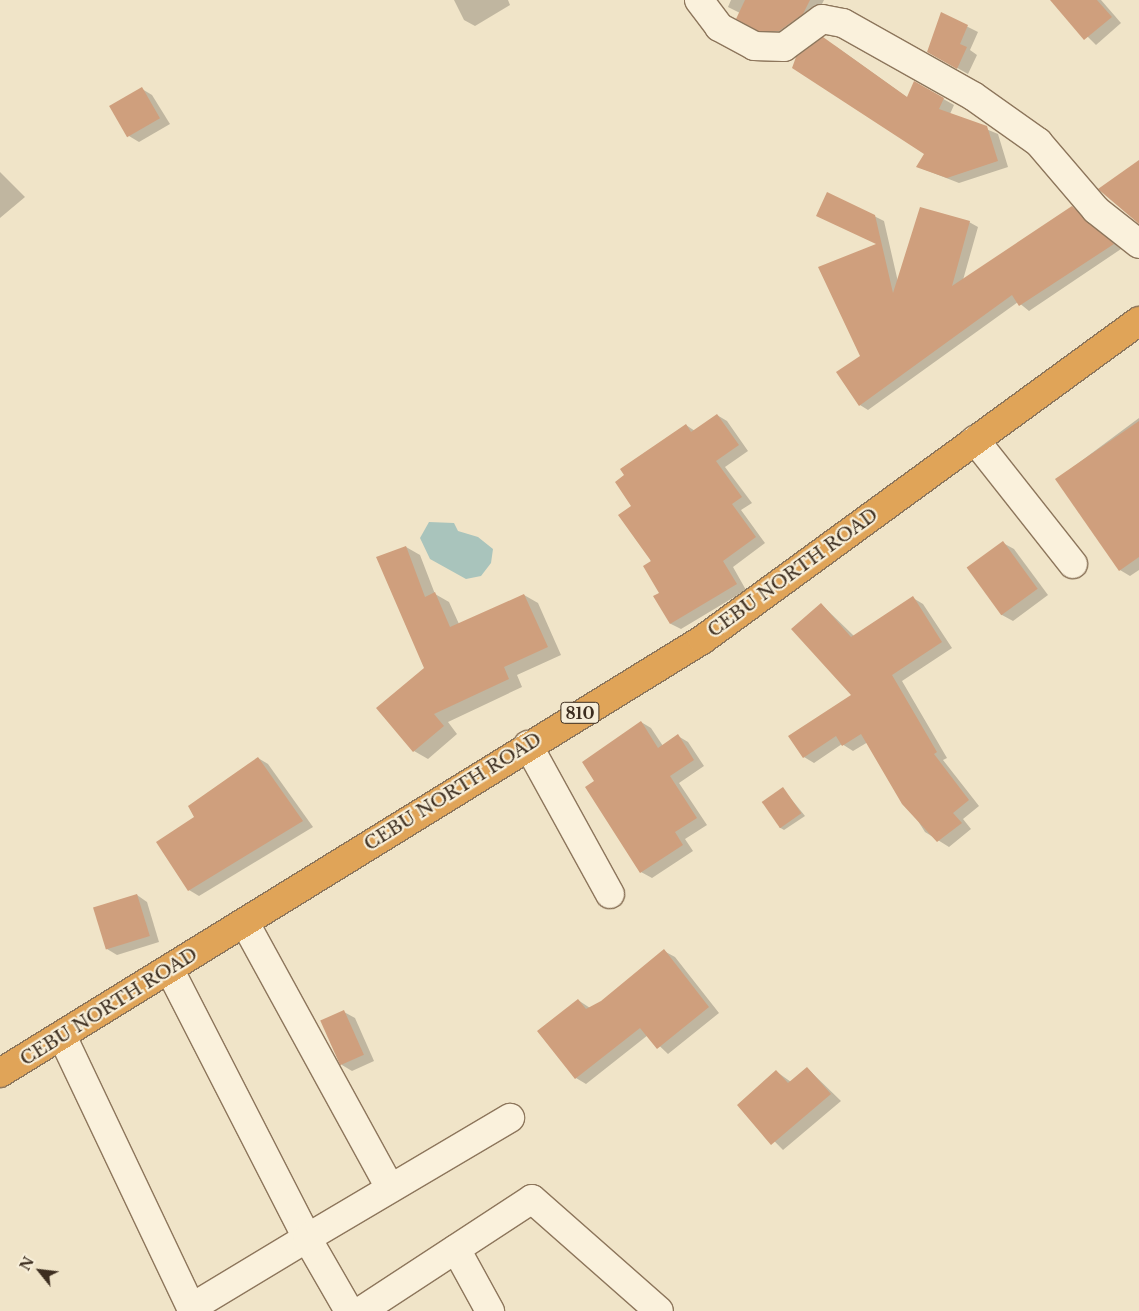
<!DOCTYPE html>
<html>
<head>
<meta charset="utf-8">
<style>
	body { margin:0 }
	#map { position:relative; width:1139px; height:1311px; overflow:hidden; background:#f0e4c8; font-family:"Libre Baskerville",serif }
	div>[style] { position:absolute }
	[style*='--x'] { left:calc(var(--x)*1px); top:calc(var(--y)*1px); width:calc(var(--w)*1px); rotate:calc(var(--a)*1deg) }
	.water>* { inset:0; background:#a9c4bc }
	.shadow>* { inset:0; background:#0003 }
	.building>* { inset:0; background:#cf9f7d; transform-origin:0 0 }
	.roads { filter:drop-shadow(1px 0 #8d765c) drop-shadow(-1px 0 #8d765c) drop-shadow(0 1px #8d765c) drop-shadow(0 -1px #8d765c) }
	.minor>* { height:28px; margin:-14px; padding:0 14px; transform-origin:14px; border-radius:14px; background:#faf1dc }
	.highway>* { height:28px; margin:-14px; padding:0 14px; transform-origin:14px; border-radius:14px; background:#e0a458 }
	span { translate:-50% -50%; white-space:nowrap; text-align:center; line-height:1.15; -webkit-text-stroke:4.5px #f7eed8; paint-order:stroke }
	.shield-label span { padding:1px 4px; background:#f7eed8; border:1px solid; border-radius:4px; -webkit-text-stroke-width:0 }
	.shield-label { font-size:16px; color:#3d2e20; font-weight:700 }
	.street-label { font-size:18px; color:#3d2e20 }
	.north { position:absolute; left:15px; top:1246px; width:50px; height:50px; -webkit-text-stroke:4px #f7eed8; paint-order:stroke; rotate:299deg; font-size:14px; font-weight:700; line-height:20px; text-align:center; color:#3d2e20 }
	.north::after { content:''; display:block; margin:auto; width:18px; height:22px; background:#3d2e20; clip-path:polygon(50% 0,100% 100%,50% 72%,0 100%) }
</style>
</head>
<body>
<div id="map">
	<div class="water">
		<i style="clip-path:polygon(429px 522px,454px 523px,458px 531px,478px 537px,493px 549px,491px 563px,481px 576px,466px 579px,430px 559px,420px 538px)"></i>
	</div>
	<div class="shadow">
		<i style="clip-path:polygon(454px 0,508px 0,510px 5px,475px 26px,464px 20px)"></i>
		<i style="clip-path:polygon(731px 0,824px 0,814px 20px,791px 37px,771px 36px,738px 18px,740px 13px,728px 7px)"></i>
		<i style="clip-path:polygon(1063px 0,1101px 0,1121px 23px,1096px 45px,1057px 6px)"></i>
		<i style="clip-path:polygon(942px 14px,978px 32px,970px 50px,977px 55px,968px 74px,929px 52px)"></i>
		<i style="clip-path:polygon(834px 45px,908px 98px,915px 83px,954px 105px,950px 114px,998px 134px,1008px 167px,959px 183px,918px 167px,926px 154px)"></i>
		<i style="clip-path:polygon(142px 89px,152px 95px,170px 124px,139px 142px,129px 136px)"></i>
		<i style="clip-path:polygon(0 172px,25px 197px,0 218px)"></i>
		<i style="clip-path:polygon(1072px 208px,1121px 249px,1029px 311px,1018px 302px,868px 410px,860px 405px,861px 356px,878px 244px,874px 216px,884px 221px,898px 282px,969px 222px,978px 227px,963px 280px)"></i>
		<i style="clip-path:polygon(717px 415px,727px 421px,748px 451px,725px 467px,752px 503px,741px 510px,765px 543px,733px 567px,746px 590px,681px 629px,671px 624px,633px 506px,686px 425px,695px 431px)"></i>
		<i style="clip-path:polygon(1139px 418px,1139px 570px,1130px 576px,1120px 570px,1057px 479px)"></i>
		<i style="clip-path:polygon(1003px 543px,1014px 549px,1048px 595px,1013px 621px,1002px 615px)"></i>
		<i style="clip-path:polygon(406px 547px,420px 555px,435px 594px,449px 602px,459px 624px,524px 595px,538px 603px,561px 655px,517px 675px,522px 687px,448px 722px,457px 734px,428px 759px,414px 751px,425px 669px)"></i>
		<i style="clip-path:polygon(913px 598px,923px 604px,952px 648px,902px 681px,947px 758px,943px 760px,979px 806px,963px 819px,971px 829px,949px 847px,925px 832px,868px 742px,853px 751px,842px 744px,814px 763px,804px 757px,853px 695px,821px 604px,854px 636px)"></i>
		<i style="clip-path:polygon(641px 722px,651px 728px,663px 746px,678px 736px,688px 742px,704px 766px,679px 783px,707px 825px,685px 839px,693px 851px,652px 878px,641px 872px,596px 781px)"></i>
		<i style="clip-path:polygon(258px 758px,268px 764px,313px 827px,199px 896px,189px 890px,196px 817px)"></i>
		<i style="clip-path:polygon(783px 789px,805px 816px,784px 830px,779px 827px)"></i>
		<i style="clip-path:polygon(137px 895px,147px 902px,159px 942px,117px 955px,107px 949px)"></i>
		<i style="clip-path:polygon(664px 951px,675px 957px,719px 1013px,668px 1054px,648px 1035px,586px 1084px,576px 1078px,578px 1000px,590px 1008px,602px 1002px)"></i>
		<i style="clip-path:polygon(344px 1012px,355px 1018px,374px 1061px,352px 1071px,342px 1065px)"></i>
		<i style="clip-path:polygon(807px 1068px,841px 1101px,783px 1150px,739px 1105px,777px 1072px,791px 1082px)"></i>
	</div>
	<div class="building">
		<i style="clip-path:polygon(745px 0,810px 0,803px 14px,779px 31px,758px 31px,736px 19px)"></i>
		<i style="clip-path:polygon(1050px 0,1097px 0,1112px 17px,1084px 40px)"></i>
		<i style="clip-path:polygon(941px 12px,968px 25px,960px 44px,967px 47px,957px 69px,927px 52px)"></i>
		<i style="clip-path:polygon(823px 37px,907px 97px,914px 81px,944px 98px,939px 109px,987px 126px,998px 161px,947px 178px,916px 167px,924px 154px,792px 68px,796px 57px)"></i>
		<i style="left:142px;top:87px;width:36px;height:38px;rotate:60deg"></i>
		<i style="clip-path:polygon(1139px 160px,1139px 224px,1098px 189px)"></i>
		<i style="clip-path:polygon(827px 192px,875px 215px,893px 293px,920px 207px,970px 221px,952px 286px,1072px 206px,1114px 244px,1019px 306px,1012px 295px,859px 406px,836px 372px,860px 356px,818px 267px,876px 244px,816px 216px)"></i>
		<i style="clip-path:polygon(717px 414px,739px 445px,716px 461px,742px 497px,732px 504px,756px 537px,723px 561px,737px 584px,670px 624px,653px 596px,659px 593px,643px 566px,651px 561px,618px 515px,631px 506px,615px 482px,624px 475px,620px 469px,686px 424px,691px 432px)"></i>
		<i style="clip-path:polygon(1139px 421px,1139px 557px,1119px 571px,1055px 479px)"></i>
		<i style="left:1003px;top:541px;width:59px;height:45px;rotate:54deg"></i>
		<i style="clip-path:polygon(406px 546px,425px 597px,435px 592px,450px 627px,524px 594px,548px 647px,504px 667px,509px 679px,434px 714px,444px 726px,413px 752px,376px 708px,424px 668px,376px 557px)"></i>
		<i style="clip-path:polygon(913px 596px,942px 642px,892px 675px,937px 752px,934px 754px,969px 800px,953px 813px,962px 823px,937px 842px,902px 804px,861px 734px,842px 746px,836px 736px,803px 758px,788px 736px,851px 695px,791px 629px,821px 603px,851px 637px)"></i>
		<i style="clip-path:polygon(641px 721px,658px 748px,678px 734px,694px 760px,670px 776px,697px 818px,675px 832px,683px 845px,640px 873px,585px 787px,594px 781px,582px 762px)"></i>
		<i style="clip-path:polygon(258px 757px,303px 821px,188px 891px,156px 842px,194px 817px,188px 806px)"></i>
		<i style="left:783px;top:787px;width:32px;height:26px;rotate:55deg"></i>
		<i style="left:137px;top:894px;width:44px;height:46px;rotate:73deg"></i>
		<i style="clip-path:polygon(664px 949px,709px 1007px,657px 1049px,640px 1028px,575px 1079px,537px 1031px,578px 999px,586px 1009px,601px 1001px)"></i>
		<i style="left:344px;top:1010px;width:49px;height:26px;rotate:66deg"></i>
		<i style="clip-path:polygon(807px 1067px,831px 1094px,771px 1145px,737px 1105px,776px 1070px,788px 1083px)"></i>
	</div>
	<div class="roads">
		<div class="minor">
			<i style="--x:699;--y:0;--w:34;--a:53"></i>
			<i style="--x:719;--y:27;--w:40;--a:28"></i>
			<i style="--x:754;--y:46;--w:30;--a:2"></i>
			<i style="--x:784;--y:47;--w:47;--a:-36.4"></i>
			<i style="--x:822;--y:19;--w:21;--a:11"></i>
			<i style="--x:843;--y:23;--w:149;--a:29.3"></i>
			<i style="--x:973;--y:96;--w:80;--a:35.3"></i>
			<i style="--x:1038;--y:142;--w:89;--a:49.5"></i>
			<i style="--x:1096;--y:210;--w:55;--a:38.3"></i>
			<i style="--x:975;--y:440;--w:158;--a:51.7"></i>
			<i style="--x:528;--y:745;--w:170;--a:61.2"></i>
			<i style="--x:245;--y:923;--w:302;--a:61.3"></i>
			<i style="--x:63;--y:1038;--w:299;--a:64.6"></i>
			<i style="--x:191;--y:1308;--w:135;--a:-31.1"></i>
			<i style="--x:307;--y:1238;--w:301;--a:-117.1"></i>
			<i style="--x:456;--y:1249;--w:71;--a:61.3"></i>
			<i style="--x:349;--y:1311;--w:84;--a:-119.9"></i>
			<i style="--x:307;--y:1238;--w:236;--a:-30.6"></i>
			<i style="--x:361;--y:1311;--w:204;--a:-33.2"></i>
			<i style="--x:532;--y:1199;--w:169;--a:41.4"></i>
		</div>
		<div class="highway">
			<i style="--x:0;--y:1073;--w:825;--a:-31.67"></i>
			<i style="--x:702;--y:640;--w:541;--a:-36.13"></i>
		</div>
	</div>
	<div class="shield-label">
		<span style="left:580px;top:713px">810</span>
	</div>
	<div class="street-label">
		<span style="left:793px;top:573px;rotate:-36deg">CEBU NORTH ROAD</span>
		<span style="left:453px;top:792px;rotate:-32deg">CEBU NORTH ROAD</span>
		<span style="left:109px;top:1007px;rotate:-32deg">CEBU NORTH ROAD</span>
	</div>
	<div class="north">N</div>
</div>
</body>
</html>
